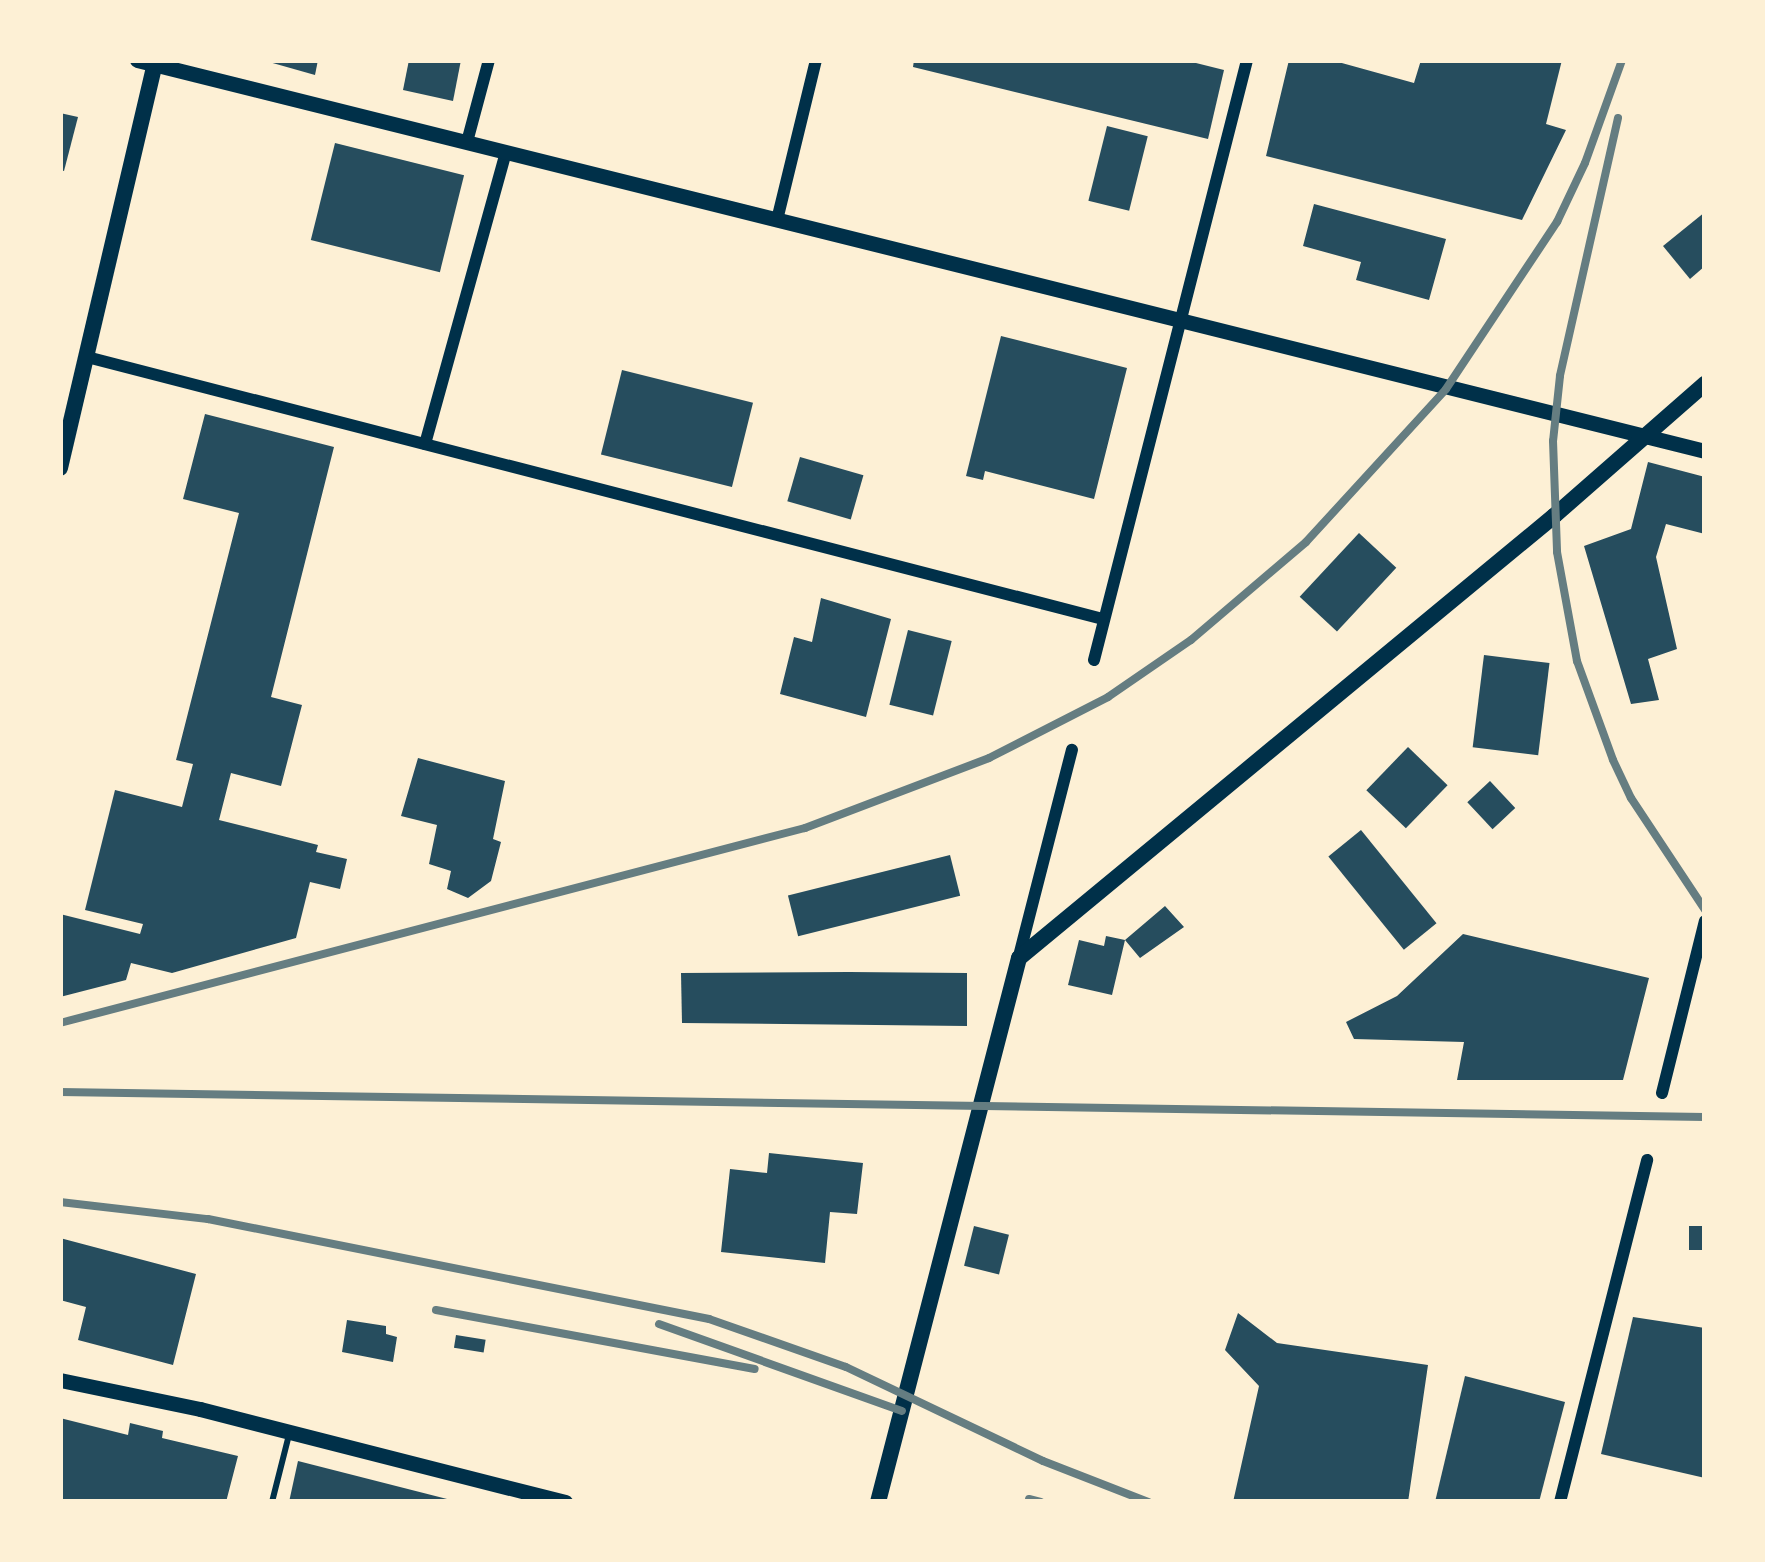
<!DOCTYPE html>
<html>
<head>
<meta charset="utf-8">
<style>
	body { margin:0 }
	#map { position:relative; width:1765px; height:1562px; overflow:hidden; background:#fdf0d5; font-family:"Work Sans",sans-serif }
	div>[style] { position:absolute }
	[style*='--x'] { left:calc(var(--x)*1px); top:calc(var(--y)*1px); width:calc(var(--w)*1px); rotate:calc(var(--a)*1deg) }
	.building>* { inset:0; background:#264d5e; transform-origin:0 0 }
	.service>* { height:6px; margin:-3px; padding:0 3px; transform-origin:3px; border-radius:3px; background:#003049 }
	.minor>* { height:12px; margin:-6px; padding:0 6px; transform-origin:6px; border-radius:6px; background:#003049 }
	.tertiary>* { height:15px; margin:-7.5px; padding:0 7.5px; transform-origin:7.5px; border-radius:7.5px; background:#003049 }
	.secondary>* { height:16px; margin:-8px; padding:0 8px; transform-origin:8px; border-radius:8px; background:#003049 }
	.rail>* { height:8px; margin:-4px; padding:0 4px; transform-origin:4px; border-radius:4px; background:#657d81 }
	span { translate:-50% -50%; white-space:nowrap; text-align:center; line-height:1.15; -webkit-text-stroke:10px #fdf0d5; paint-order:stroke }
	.frame { position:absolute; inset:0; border:63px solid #fdf0d5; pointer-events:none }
</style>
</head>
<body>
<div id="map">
	<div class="building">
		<i style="clip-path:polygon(262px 60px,318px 60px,315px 75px)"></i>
		<i style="clip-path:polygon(409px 60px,461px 60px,453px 101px,403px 90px)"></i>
		<i style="clip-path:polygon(914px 60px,1184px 60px,1224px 70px,1208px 139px,913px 67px)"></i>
		<i style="clip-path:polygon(1289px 60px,1331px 60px,1414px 83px,1421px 60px,1562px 60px,1546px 124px,1566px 130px,1522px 220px,1266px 156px)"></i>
		<i style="clip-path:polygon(60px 113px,78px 117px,64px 171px,60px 170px)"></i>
		<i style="left:1107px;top:126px;width:42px;height:77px;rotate:14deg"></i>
		<i style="left:335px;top:143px;width:133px;height:100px;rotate:14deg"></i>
		<i style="clip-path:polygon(1314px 204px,1446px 239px,1429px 300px,1356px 280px,1361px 262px,1303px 246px)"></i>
		<i style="clip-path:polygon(1705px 212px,1705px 266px,1690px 279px,1663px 246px)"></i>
		<i style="clip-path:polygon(1001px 336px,1127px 368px,1094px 499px,985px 471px,983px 480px,966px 476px)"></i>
		<i style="left:622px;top:370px;width:135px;height:87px;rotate:14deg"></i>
		<i style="clip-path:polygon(205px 414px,334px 447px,271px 697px,302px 705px,281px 786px,231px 773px,219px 820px,318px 845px,316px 852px,347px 859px,340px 889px,310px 882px,296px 938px,172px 973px,131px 963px,126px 980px,60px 997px,60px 914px,140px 934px,143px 924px,85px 910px,115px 790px,182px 807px,193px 764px,176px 760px,239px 513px,183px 499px)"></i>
		<i style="left:800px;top:457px;width:66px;height:46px;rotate:16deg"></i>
		<i style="clip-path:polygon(1648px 462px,1705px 477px,1705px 534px,1666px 524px,1656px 557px,1677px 649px,1648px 659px,1659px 700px,1631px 704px,1584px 546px,1631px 529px)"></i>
		<i style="left:1359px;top:533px;width:51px;height:87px;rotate:43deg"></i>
		<i style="clip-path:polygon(821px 598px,891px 619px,866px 717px,780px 694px,794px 637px,812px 642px)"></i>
		<i style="left:908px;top:630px;width:45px;height:77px;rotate:14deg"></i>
		<i style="left:1484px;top:655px;width:66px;height:93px;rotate:7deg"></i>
		<i style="left:1408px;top:747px;width:55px;height:60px;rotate:44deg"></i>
		<i style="clip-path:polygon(418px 758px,505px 781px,493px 839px,501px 842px,491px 881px,468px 898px,447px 889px,451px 871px,429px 864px,437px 825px,401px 816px)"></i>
		<i style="left:1490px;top:781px;width:37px;height:31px;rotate:47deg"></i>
		<i style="left:1361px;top:830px;width:120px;height:42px;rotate:51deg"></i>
		<i style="left:950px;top:855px;width:42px;height:167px;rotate:76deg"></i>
		<i style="clip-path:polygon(1165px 906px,1184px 927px,1140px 958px,1125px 940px,1112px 995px,1068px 985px,1079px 940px,1104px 946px,1106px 936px,1125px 940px)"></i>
		<i style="clip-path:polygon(1463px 934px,1649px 978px,1623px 1080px,1457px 1080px,1464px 1042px,1354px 1039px,1346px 1022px,1397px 996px)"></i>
		<i style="clip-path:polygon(849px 972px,967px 973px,967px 1026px,682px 1023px,681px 973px)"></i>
		<i style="clip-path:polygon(769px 1153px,863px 1163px,857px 1214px,830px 1212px,825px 1263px,721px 1252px,730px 1169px,767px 1173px)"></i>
		<i style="left:974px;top:1226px;width:36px;height:41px;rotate:14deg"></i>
		<i style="left:1689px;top:1226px;width:16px;height:24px"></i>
		<i style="clip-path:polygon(60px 1238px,196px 1274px,173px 1365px,78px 1340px,86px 1307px,60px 1300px)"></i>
		<i style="clip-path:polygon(1238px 1313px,1277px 1343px,1428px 1365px,1408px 1502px,1233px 1502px,1259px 1386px,1225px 1350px)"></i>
		<i style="clip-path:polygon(1633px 1317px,1705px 1328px,1705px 1478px,1601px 1454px)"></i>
		<i style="clip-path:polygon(347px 1320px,386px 1326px,386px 1334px,397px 1337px,393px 1362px,342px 1352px)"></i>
		<i style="left:456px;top:1335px;width:30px;height:13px;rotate:9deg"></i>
		<i style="clip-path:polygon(1465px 1376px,1565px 1402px,1539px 1502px,1435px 1502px)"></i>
		<i style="clip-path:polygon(60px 1418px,128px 1435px,130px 1423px,163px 1431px,162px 1438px,238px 1456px,226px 1502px,60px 1502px)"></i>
		<i style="clip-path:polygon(298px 1461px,451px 1500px,451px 1502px,289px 1502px)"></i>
	</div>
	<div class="service">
		<i style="--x:272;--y:1502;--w:69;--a:-75.8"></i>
	</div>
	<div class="minor">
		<i style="--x:467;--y:142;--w:85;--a:-75"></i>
		<i style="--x:777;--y:220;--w:165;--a:-76.3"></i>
		<i style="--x:87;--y:357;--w:1049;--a:14.46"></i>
		<i style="--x:425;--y:444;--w:303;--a:-74.5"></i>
		<i style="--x:1094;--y:660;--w:619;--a:-75.69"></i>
		<i style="--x:1019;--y:956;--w:213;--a:-75.6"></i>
		<i style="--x:1662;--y:1093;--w:177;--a:-76"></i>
		<i style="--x:1560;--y:1502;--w:353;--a:-75.7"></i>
	</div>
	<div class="tertiary">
		<i style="--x:137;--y:60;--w:1616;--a:14"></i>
		<i style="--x:60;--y:1380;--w:143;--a:11.7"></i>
		<i style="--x:200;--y:1409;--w:377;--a:14.3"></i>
	</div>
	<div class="secondary">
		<i style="--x:60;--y:468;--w:419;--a:-76.8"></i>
		<i style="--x:878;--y:1502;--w:562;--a:-75.47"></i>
		<i style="--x:1019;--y:958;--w:694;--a:-39.56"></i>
		<i style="--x:1554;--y:516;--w:201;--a:-41.2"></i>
	</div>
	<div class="rail">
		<i style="--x:1618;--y:118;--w:264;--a:102.7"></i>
		<i style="--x:1560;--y:376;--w:65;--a:96.1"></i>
		<i style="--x:1553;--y:441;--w:111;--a:87.9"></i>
		<i style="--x:1557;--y:552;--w:111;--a:79.6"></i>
		<i style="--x:1577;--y:661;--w:105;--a:70"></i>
		<i style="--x:1613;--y:760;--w:42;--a:64.7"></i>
		<i style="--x:1631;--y:798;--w:134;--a:56.5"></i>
		<i style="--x:60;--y:1023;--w:770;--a:-14.67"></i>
		<i style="--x:805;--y:828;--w:197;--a:-20.8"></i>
		<i style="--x:989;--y:758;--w:134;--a:-27.1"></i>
		<i style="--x:1108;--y:697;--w:101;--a:-34.5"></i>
		<i style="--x:1191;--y:640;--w:151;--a:-40.4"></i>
		<i style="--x:1306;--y:542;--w:207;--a:-47.5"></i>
		<i style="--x:1446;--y:389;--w:201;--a:-56.4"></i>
		<i style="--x:1557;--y:222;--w:65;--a:-64.6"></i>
		<i style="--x:1585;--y:163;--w:109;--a:-70.2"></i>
		<i style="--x:60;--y:1092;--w:1645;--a:0.87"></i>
		<i style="--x:60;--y:1202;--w:149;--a:6.6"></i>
		<i style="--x:208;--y:1219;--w:511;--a:11.29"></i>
		<i style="--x:709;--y:1319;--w:145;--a:19.3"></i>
		<i style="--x:846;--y:1367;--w:218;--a:25.5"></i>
		<i style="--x:1043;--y:1461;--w:113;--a:21.3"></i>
		<i style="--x:436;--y:1310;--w:324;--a:10.5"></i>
		<i style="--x:659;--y:1324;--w:258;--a:19.7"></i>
		<i style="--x:1029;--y:1499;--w:12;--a:14"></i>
	</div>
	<div class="frame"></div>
</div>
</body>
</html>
